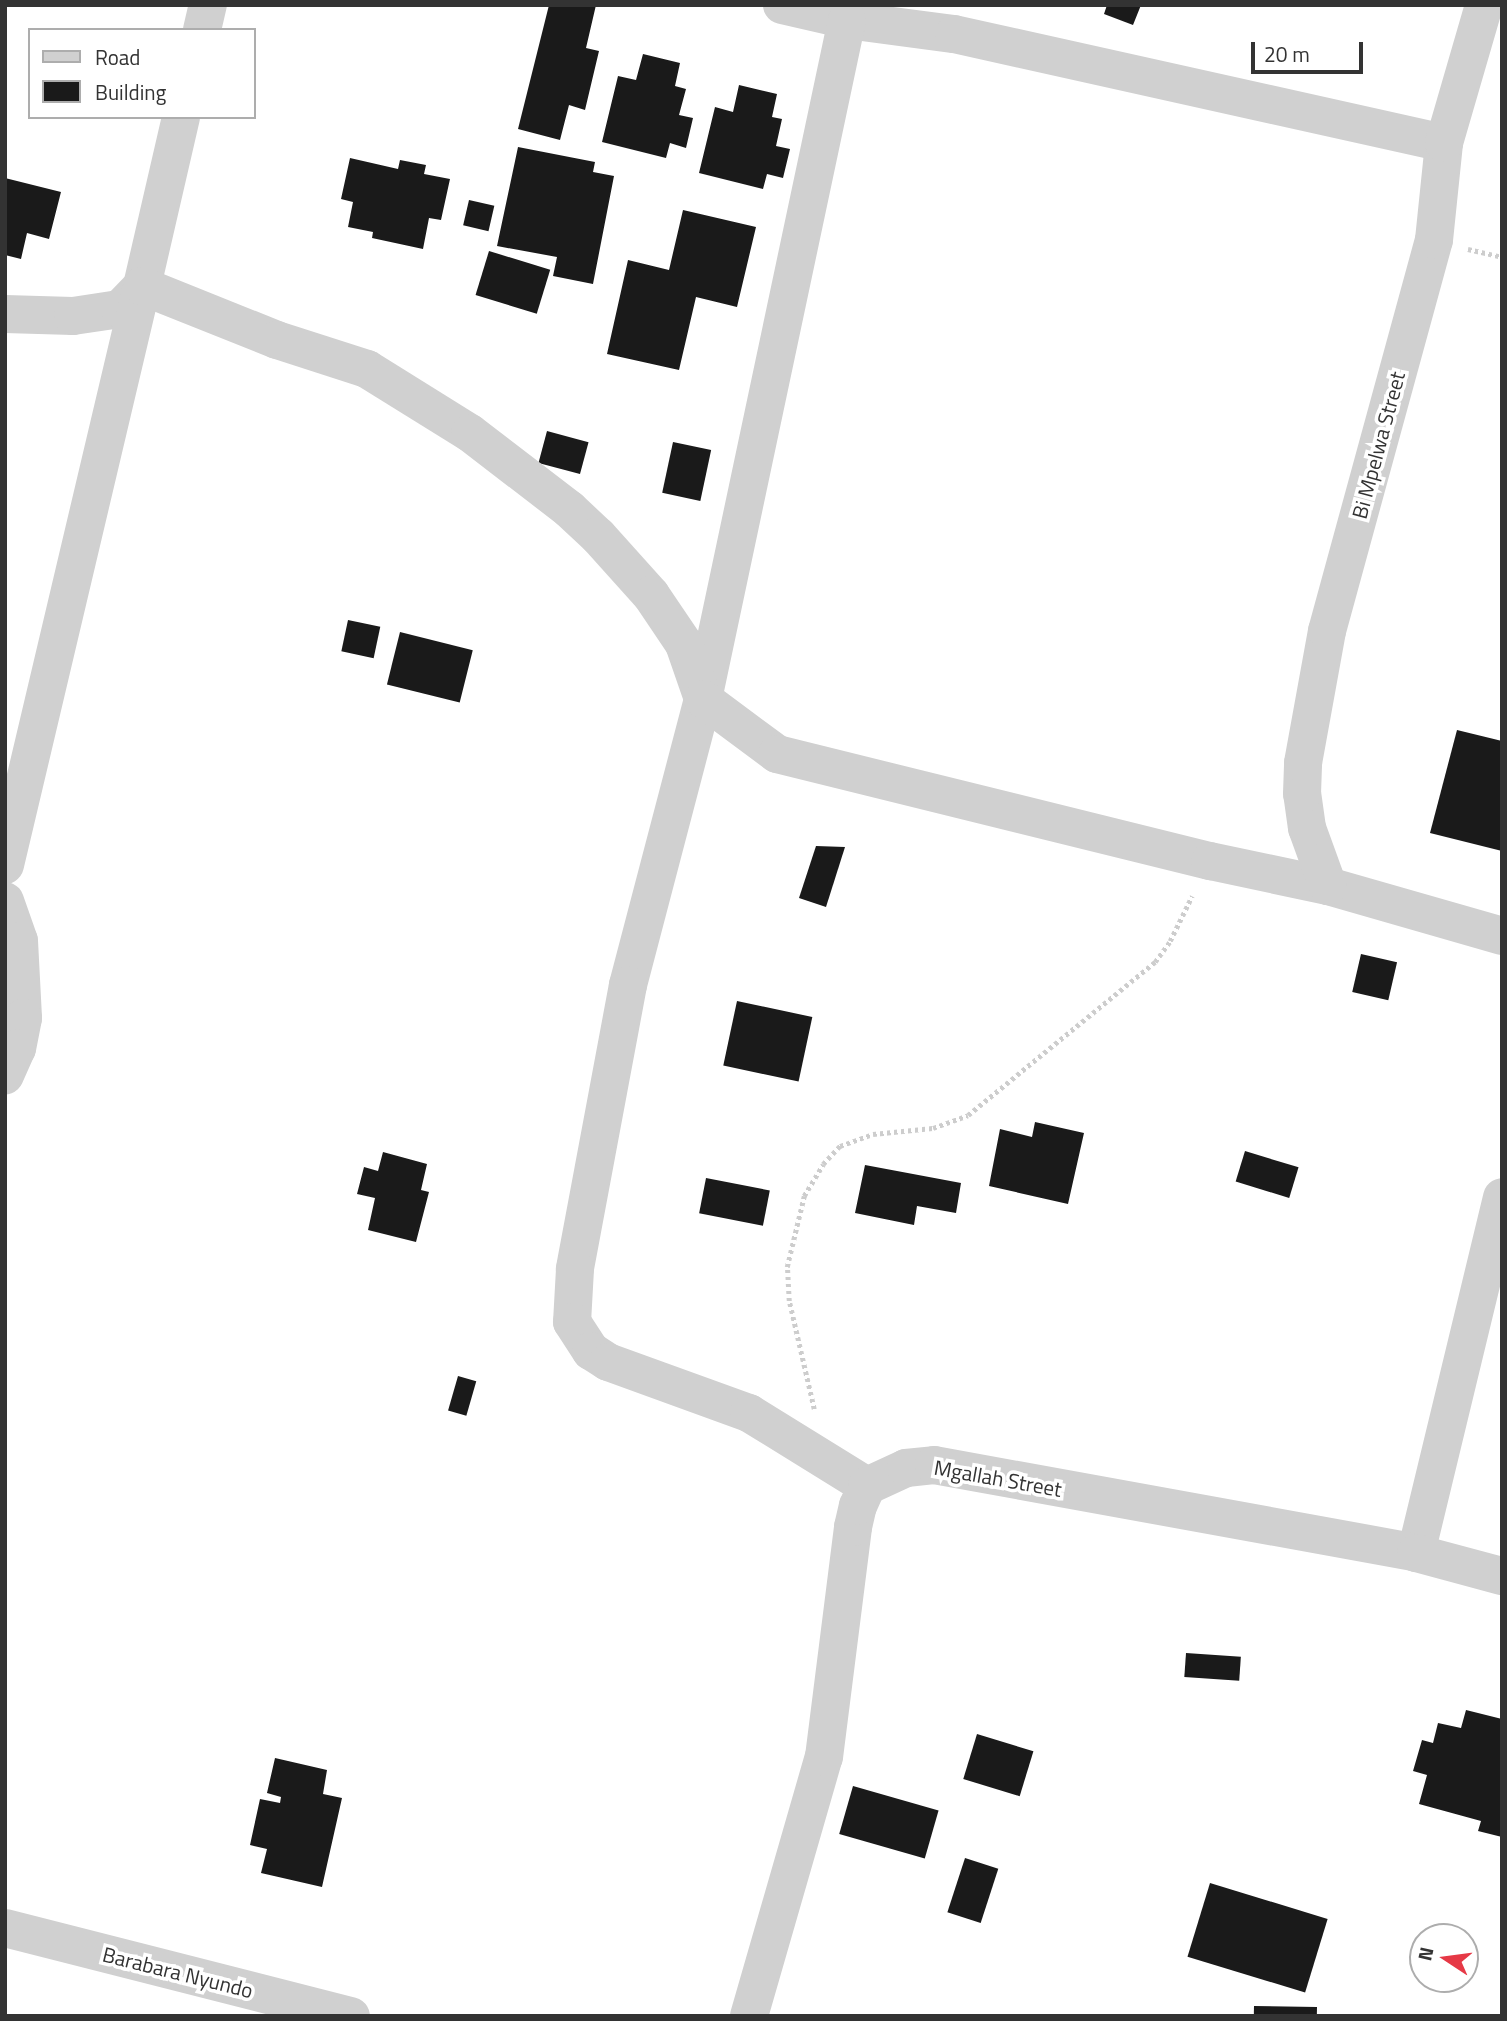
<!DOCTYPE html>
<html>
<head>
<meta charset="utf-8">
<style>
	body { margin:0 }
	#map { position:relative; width:1507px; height:2021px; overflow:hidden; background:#fff; font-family:"Titillium Web",sans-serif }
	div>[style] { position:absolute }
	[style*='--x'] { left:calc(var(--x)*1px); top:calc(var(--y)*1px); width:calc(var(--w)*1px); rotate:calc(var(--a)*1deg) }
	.building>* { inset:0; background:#1a1a1a; transform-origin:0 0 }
	.path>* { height:4.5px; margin-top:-2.25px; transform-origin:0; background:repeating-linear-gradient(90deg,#cdcdcd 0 3.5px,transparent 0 7px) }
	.street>* { height:38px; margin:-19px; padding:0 19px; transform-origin:19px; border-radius:19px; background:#d0d0d0 }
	span { translate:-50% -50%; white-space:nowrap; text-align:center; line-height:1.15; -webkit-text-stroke:7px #fff; paint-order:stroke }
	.street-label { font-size:21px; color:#333 }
	.frame { position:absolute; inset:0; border:7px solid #333; pointer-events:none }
	.legend { position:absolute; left:28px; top:28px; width:228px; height:91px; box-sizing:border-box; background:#fff; border:2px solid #adadad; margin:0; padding:9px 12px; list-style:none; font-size:21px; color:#333 }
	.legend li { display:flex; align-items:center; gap:14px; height:35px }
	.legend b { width:35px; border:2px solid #adadad }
	.north { position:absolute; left:1409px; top:1923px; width:70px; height:70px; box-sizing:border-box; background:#fff; border:2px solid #adadad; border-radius:50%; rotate:283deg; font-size:19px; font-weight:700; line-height:28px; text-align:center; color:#333 }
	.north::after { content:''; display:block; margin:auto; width:24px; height:32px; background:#e63946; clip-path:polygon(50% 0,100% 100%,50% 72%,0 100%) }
	.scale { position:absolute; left:1251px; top:42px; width:112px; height:32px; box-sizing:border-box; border:4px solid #333; border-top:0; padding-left:9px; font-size:21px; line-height:24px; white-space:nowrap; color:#333; -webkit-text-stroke:5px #fff; paint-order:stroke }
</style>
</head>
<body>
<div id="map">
	<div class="building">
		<i style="clip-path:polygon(549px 5px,596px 5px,586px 48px,599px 51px,585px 110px,569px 105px,560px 140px,518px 129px)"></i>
		<i style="clip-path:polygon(1107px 5px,1141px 5px,1133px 25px,1104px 14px)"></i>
		<i style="clip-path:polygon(643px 54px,680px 63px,675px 86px,686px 89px,679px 115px,693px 118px,686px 148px,670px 143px,666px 158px,602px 142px,618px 76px,636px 80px)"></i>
		<i style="clip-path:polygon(739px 85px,777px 94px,772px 117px,782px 119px,776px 146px,790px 149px,783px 178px,767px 174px,763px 189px,699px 173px,715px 107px,733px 112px)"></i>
		<i style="clip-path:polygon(518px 147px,595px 162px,593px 172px,614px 176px,593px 284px,553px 276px,557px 257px,497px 246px)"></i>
		<i style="clip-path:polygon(350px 158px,398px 169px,400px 160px,426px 165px,424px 174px,450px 179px,441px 220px,429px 218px,423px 249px,372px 238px,373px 232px,348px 227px,353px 202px,341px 199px)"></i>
		<i style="clip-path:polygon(5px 178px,61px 192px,49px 239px,27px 233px,21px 259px,5px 255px)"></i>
		<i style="left:469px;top:200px;width:26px;height:26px;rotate:13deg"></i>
		<i style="clip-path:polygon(683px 210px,756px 227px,737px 307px,696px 297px,679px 370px,607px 354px,628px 260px,669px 270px)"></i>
		<i style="left:489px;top:251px;width:64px;height:46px;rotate:17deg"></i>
		<i style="left:547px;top:431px;width:43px;height:33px;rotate:15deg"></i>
		<i style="left:673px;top:442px;width:39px;height:52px;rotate:12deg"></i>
		<i style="left:348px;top:620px;width:33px;height:32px;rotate:12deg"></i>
		<i style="left:400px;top:632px;width:75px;height:54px;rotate:14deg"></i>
		<i style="clip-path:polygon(1457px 730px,1502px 741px,1502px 851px,1430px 833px)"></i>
		<i style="clip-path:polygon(816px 846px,845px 847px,826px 907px,799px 898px)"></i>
		<i style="left:1361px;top:954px;width:37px;height:39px;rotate:13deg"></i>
		<i style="left:737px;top:1001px;width:77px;height:66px;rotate:12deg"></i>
		<i style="clip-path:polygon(1035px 1122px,1084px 1133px,1068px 1204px,989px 1186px,1000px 1129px,1032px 1137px)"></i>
		<i style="left:1245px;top:1151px;width:56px;height:32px;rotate:17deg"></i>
		<i style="clip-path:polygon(383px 1152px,427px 1164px,421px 1190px,429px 1192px,416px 1242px,368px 1230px,375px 1198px,357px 1194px,364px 1167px,378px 1171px)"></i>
		<i style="clip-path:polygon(865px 1165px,961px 1183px,956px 1213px,917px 1206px,914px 1225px,855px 1213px)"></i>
		<i style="left:706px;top:1178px;width:65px;height:36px;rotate:11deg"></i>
		<i style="left:458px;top:1376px;width:19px;height:36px;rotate:16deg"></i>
		<i style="left:1186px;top:1653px;width:55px;height:24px;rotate:4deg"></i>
		<i style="clip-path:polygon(1466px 1710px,1502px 1719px,1502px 1837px,1478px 1831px,1481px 1821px,1419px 1804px,1427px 1775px,1413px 1771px,1422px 1740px,1433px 1743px,1438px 1723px,1461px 1728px)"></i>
		<i style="left:977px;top:1734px;width:59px;height:47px;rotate:17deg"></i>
		<i style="clip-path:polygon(275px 1758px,327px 1770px,323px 1794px,342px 1798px,322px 1887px,261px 1873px,267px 1849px,250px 1845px,260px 1799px,280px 1803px,281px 1797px,267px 1793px)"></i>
		<i style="left:853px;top:1786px;width:89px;height:50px;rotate:16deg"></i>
		<i style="left:965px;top:1858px;width:35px;height:57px;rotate:18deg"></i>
		<i style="left:1210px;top:1883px;width:123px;height:77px;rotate:17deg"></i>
		<i style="left:1254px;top:2006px;width:63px;height:10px;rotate:1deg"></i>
	</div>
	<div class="path">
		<i style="--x:1468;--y:249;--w:35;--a:13"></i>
		<i style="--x:814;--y:1409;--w:111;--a:-103"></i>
		<i style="--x:789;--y:1301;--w:34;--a:-93"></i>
		<i style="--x:787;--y:1267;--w:73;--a:-76.5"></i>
		<i style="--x:804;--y:1196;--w:37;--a:-59"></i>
		<i style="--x:823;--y:1164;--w:25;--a:-47"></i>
		<i style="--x:840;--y:1146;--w:35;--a:-20"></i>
		<i style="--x:873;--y:1134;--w:60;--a:-5.7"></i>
		<i style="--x:933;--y:1128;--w:37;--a:-20"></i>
		<i style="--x:968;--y:1115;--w:242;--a:-39.3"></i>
		<i style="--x:1155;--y:962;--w:26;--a:-54"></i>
		<i style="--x:1170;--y:941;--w:50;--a:-63.9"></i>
	</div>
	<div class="street">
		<i style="--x:782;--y:5;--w:67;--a:13"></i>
		<i style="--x:847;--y:20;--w:108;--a:7.5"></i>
		<i style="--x:954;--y:34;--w:502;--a:12.54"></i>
		<i style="--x:847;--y:20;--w:694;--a:101.97"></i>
		<i style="--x:703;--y:699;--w:296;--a:104.7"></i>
		<i style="--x:628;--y:985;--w:289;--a:100.6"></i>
		<i style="--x:575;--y:1269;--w:53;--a:93.2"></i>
		<i style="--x:572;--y:1322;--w:35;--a:57"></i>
		<i style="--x:591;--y:1351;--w:20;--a:33"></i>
		<i style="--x:608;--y:1362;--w:150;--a:19.9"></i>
		<i style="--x:749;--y:1413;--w:139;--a:31.7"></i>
		<i style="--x:202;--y:30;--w:26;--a:-77"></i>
		<i style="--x:5;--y:314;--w:68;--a:1.7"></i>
		<i style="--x:73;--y:316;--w:48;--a:-8.5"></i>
		<i style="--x:120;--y:309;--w:32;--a:-46"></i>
		<i style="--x:142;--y:286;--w:173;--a:-77"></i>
		<i style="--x:5;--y:865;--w:595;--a:-76.69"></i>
		<i style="--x:142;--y:286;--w:145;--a:21.8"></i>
		<i style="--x:277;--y:340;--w:95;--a:17.9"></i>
		<i style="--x:367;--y:369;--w:121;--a:31.9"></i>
		<i style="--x:470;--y:433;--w:125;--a:37.5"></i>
		<i style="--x:569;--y:509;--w:40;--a:43"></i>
		<i style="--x:598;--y:536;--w:79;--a:48.1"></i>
		<i style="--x:651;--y:595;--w:59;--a:56"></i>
		<i style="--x:684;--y:644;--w:58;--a:70.9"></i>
		<i style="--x:703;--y:699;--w:92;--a:36.6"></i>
		<i style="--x:777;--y:754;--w:446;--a:13.9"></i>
		<i style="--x:1210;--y:861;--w:121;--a:12"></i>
		<i style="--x:1328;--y:886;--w:181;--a:16"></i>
		<i style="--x:1328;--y:886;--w:62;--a:-109.9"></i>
		<i style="--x:1307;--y:828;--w:34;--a:-98"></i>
		<i style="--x:1302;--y:794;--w:31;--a:-88"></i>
		<i style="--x:1303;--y:763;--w:134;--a:-79.7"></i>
		<i style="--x:1327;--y:631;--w:405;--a:-74.7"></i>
		<i style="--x:1434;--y:240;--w:98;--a:-84.1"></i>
		<i style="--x:1444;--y:143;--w:144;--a:-73.8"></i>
		<i style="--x:5;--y:901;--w:42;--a:70.7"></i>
		<i style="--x:19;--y:941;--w:77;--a:87"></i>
		<i style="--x:23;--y:1018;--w:31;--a:101"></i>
		<i style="--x:17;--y:1048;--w:30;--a:114"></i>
		<i style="--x:1416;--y:1553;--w:366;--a:-76.4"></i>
		<i style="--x:5;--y:1928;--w:357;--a:14.3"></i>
		<i style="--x:749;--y:2016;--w:270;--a:-73.9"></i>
		<i style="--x:824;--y:1757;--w:232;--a:-82.8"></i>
		<i style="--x:853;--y:1527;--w:22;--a:-77"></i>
		<i style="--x:858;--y:1506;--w:22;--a:-66"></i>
		<i style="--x:867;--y:1486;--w:43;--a:-24.8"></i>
		<i style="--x:906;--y:1468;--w:28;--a:-6"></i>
		<i style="--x:934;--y:1465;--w:490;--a:10.3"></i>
		<i style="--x:1416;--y:1553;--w:89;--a:15"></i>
	</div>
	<div class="street-label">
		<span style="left:1378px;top:445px;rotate:-75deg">Bi Mpelwa Street</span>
		<span style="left:998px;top:1478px;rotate:10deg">Mgallah Street</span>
		<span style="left:178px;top:1972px;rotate:14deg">Barabara Nyundo</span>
	</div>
	<div class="frame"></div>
	<ul class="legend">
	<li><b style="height:9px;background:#d0d0d0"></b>Road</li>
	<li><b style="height:19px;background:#1a1a1a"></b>Building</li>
	</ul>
	<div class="north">N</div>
	<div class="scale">20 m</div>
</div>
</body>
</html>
